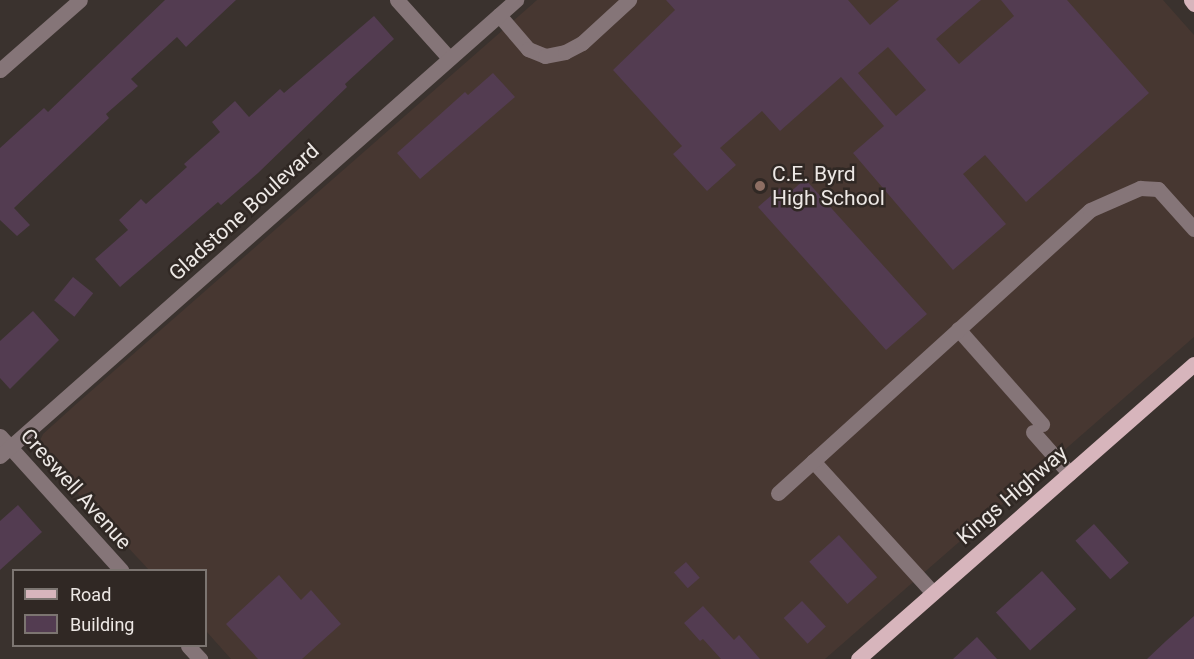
<!DOCTYPE html>
<html>
<head>
<meta charset="utf-8">
<style>
	body { margin:0 }
	#map { position:relative; width:1194px; height:659px; overflow:hidden; background:#3a322e; font-family:Roboto,sans-serif }
	div>[style] { position:absolute }
	[style*='--x'] { left:calc(var(--x)*1px); top:calc(var(--y)*1px); width:calc(var(--w)*1px); rotate:calc(var(--a)*1deg) }
	.built>* { inset:0; background:#473731 }
	.building>* { inset:0; background:#533c51; transform-origin:0 0 }
	.minor>* { height:15px; margin:-7.5px; padding:0 7.5px; transform-origin:7.5px; border-radius:7.5px; background:#857578 }
	.major>* { height:15px; margin:-7.5px; padding:0 7.5px; transform-origin:7.5px; border-radius:7.5px; background:#d7b5bc }
	.dots>* { width:16px; height:16px; translate:-50% -50%; box-sizing:border-box; border:3px solid #302824; border-radius:50% }
	span { translate:-50% -50%; white-space:nowrap; text-align:center; line-height:1.15; -webkit-text-stroke:5px #302824; paint-order:stroke }
	.poi-label { font-size:21px; color:#ede8e5 }
	.left { translate:0 -50%; text-align:left }
	.street-label { font-size:21px; color:#ede8e5 }
	.legend { position:absolute; left:12px; top:569px; width:195px; height:78px; box-sizing:border-box; background:#302824; border:2px solid #7c7571; margin:0; padding:8px 10px; list-style:none; font-size:18px; color:#ede8e5 }
	.legend li { display:flex; align-items:center; gap:12px; height:30px }
	.legend b { width:30px; border:2px solid #7c7571 }
</style>
</head>
<body>
<div id="map">
	<div class="built">
		<i style="clip-path:polygon(537px 0,1163px 0,1194px 35px,1194px 337px,825px 659px,231px 659px,206px 631px,206px 570px,149px 570px,41px 454px,38px 444px,43px 434px,74px 406px)"></i>
	</div>
	<div class="building">
		<i style="clip-path:polygon(165px 0,236px 0,186px 47px,177px 37px,131px 79px,138px 86px,106px 114px,109px 118px,14px 208px,30px 225px,17px 236px,0 220px,0 148px,44px 108px,48px 112px)"></i>
		<i style="clip-path:polygon(evenodd,666px 0,848px 0,870px 25px,899px 0,981px 0,936px 39px,959px 64px,1014px 16px,1001px 0,1067px 0,1149px 93px,1026px 202px,985px 155px,963px 174px,1006px 224px,953px 270px,853px 153px,884px 126px,841px 77px,780px 131px,762px 111px,720px 148px,736px 165px,707px 191px,673px 154px,682px 146px,613px 70px,675px 10px,666px 0,888px 47px,926px 90px,896px 116px,858px 73px,888px 47px)"></i>
		<i style="clip-path:polygon(374px 16px,394px 39px,345px 84px,347px 87px,258px 173px,221px 205px,218px 202px,120px 287px,95px 259px,128px 230px,119px 220px,141px 199px,146px 204px,187px 167px,184px 164px,220px 132px,212px 122px,235px 101px,249px 117px,280px 89px,284px 93px)"></i>
		<i style="clip-path:polygon(493px 73px,515px 97px,420px 179px,397px 153px,465px 92px,468px 95px)"></i>
		<i style="clip-path:polygon(805px 179px,927px 314px,886px 350px,758px 207px,780px 188px,787px 195px)"></i>
		<i style="left:73px;top:277px;width:26px;height:30px;rotate:39deg"></i>
		<i style="clip-path:polygon(33px 311px,59px 340px,10px 389px,0 378px,0 341px)"></i>
		<i style="clip-path:polygon(18px 505px,42px 532px,0 570px,0 521px)"></i>
		<i style="left:1094px;top:524px;width:52px;height:25px;rotate:48deg"></i>
		<i style="left:839px;top:535px;width:57px;height:40px;rotate:48deg"></i>
		<i style="left:686px;top:562px;width:21px;height:16px;rotate:49deg"></i>
		<i style="left:1042px;top:571px;width:51px;height:62px;rotate:48deg"></i>
		<i style="clip-path:polygon(279px 575px,301px 600px,311px 590px,341px 624px,302px 659px,258px 659px,226px 624px)"></i>
		<i style="left:802px;top:601px;width:35px;height:25px;rotate:47deg"></i>
		<i style="clip-path:polygon(703px 606px,734px 640px,739px 635px,760px 659px,721px 659px,703px 639px,700px 641px,684px 623px)"></i>
		<i style="clip-path:polygon(1194px 616px,1194px 659px,1147px 659px,1166px 641px)"></i>
		<i style="clip-path:polygon(977px 637px,997px 659px,953px 659px)"></i>
	</div>
	<div class="minor">
		<i style="--x:397;--y:0;--w:78;--a:48.1"></i>
		<i style="--x:499;--y:15;--w:45;--a:49.5"></i>
		<i style="--x:528;--y:49;--w:18;--a:22"></i>
		<i style="--x:545;--y:56;--w:20;--a:-11"></i>
		<i style="--x:565;--y:52;--w:19;--a:-28"></i>
		<i style="--x:582;--y:43;--w:64;--a:-42.5"></i>
		<i style="--x:0;--y:70;--w:106;--a:-41.2"></i>
		<i style="--x:958;--y:329;--w:127;--a:48.5"></i>
		<i style="--x:1033;--y:432;--w:55;--a:48.7"></i>
		<i style="--x:0;--y:436;--w:181;--a:47.9"></i>
		<i style="--x:0;--y:456;--w:689;--a:-41.47"></i>
		<i style="--x:813;--y:461;--w:178;--a:47.7"></i>
		<i style="--x:778;--y:493;--w:421;--a:-42.2"></i>
		<i style="--x:1090;--y:210;--w:55;--a:-23.7"></i>
		<i style="--x:1140;--y:188;--w:18;--a:3"></i>
		<i style="--x:1158;--y:189;--w:54;--a:48"></i>
		<i style="--x:188;--y:646;--w:18;--a:47"></i>
	</div>
	<div class="major">
		<i style="--x:1191;--y:0;--w:5;--a:53"></i>
		<i style="--x:858;--y:659;--w:447;--a:-41.3"></i>
	</div>
	<div class="dots">
		<i style="left:760px;top:186px;background:#8d6e63"></i>
	</div>
	<div class="poi-label">
		<span class="left" style="left:772px;top:186px">C.E. Byrd<br>High School</span>
	</div>
	<div class="street-label">
		<span style="left:244px;top:212px;rotate:-42deg">Gladstone Boulevard</span>
		<span style="left:76px;top:489px;rotate:48deg">Creswell Avenue</span>
		<span style="left:1012px;top:495px;rotate:-41deg">Kings Highway</span>
	</div>
	<ul class="legend">
	<li><b style="height:8px;background:#d7b5bc"></b>Road</li>
	<li><b style="height:16px;background:#533c51"></b>Building</li>
	</ul>
</div>
</body>
</html>
